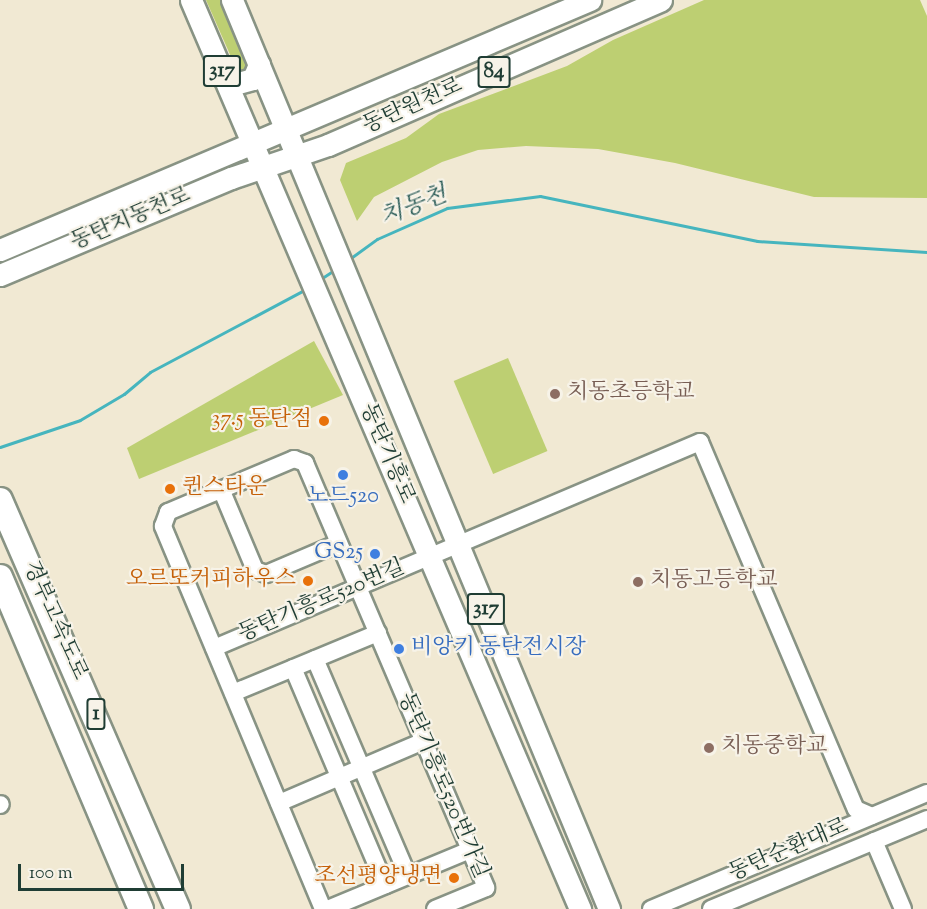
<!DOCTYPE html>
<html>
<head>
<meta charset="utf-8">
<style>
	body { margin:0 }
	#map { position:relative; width:927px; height:909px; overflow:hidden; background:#f1e9d3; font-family:"Sorts Mill Goudy","Noto Serif KR",serif }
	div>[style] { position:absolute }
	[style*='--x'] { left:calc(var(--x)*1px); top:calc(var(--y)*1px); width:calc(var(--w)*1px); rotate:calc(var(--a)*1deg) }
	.green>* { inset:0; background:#bdcf72; transform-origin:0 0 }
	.stream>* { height:3px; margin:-1.5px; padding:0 1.5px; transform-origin:1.5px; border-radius:1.5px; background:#46b5be }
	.roads { filter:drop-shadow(2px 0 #889384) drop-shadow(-2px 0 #889384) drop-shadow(0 2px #889384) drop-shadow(0 -2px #889384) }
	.minor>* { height:16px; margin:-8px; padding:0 8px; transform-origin:8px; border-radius:8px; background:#fff }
	.major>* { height:21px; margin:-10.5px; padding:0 10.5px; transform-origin:10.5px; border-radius:10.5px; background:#fff }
	.highway>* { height:24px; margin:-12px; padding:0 12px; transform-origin:12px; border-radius:12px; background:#fff }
	.dots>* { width:16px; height:16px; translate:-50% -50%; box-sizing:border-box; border:3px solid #f7f3e8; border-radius:50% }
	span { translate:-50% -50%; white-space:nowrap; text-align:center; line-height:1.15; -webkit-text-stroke:4.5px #f7f3e8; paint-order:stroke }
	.shield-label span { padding:2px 4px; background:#f7f3e8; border:2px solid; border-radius:4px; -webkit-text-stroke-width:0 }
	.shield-label { font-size:21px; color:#1f3d34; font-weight:700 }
	.street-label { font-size:22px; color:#1f3d34 }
	.education-label { font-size:22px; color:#785e54 }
	.left { translate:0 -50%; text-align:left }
	.food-label { font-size:22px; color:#c56008 }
	.right { translate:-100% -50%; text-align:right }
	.shop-label { font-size:22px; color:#366cbe }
	.water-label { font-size:24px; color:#295b56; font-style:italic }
	.scale { position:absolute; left:18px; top:864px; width:166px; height:27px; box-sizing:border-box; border:3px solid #1f3d34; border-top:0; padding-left:8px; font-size:18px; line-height:21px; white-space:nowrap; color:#1f3d34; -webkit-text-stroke:4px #f7f3e8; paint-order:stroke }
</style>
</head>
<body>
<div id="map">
	<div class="green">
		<i style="clip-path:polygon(206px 0,226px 0,249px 69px,239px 75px)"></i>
		<i style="clip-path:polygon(704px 0,920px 0,927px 16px,927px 198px,814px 197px,675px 163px,598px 149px,526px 146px,478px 150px,442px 162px,374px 197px,357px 221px,340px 180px,346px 163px,406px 138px,439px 114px,567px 66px,613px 40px)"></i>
		<i style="clip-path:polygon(314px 341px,343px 395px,139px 479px,127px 448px)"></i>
		<i style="left:508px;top:358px;width:101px;height:59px;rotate:67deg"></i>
	</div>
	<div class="stream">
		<i style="--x:348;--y:260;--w:36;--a:-36"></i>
		<i style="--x:377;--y:239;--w:77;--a:-23.9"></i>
		<i style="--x:447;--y:208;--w:94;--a:-7.4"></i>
		<i style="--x:540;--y:196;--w:222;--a:11.7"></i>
		<i style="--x:757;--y:241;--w:170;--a:3.7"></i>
		<i style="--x:319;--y:280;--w:20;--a:-33"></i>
		<i style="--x:0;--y:447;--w:84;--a:-18.6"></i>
		<i style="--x:80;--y:420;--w:51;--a:-30.6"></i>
		<i style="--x:124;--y:394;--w:34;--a:-40"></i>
		<i style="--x:150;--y:372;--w:177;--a:-28"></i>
	</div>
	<div class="roads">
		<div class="minor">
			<i style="--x:221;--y:489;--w:88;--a:67.2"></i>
			<i style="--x:255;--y:570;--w:12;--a:20"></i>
			<i style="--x:266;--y:574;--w:79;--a:-23"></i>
			<i style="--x:214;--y:648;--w:528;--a:-22.97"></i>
			<i style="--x:700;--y:442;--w:399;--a:67"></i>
			<i style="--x:856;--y:809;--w:17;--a:24"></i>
			<i style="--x:315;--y:659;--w:236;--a:66.8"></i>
			<i style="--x:293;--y:668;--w:236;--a:67"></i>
			<i style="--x:233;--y:693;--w:157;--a:-22.5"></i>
			<i style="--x:279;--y:803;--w:158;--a:-23.2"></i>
			<i style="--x:0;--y:805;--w:1;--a:-45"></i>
			<i style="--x:874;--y:841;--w:74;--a:66.9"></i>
			<i style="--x:323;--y:909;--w:415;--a:-112.7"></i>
			<i style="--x:163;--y:526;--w:15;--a:-70"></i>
			<i style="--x:168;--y:512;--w:137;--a:-22.8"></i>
			<i style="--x:294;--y:459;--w:12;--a:20"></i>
			<i style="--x:305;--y:463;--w:462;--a:66.9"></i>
			<i style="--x:486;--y:888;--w:55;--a:157.6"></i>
			<i style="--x:328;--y:909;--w:154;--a:-22.6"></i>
			<i style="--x:651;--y:909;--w:299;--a:-22.8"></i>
			<i style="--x:711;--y:909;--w:234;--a:-22.6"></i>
		</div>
		<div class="major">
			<i style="--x:191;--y:0;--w:989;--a:66.83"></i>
			<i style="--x:232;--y:0;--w:984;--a:67.47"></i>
			<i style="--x:224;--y:78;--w:12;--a:31"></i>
			<i style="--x:234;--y:84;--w:20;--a:-15"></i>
			<i style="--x:253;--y:79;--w:16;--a:-68"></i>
			<i style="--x:0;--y:250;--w:641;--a:-22.96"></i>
			<i style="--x:0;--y:275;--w:251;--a:-22.8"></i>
			<i style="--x:231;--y:178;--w:102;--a:-18.8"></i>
			<i style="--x:328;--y:145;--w:363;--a:-23.5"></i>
		</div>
		<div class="highway">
			<i style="--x:0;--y:500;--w:446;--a:66.5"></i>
			<i style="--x:0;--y:577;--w:361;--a:67"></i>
		</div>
	</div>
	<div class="dots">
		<i style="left:555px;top:394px;background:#8d6e63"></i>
		<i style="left:324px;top:421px;background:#e8710a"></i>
		<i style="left:343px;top:475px;background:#3f7fe0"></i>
		<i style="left:170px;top:489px;background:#e8710a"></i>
		<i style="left:375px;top:554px;background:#3f7fe0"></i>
		<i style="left:308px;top:581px;background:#e8710a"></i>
		<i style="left:638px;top:582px;background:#8d6e63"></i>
		<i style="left:399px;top:649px;background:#3f7fe0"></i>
		<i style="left:709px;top:748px;background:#8d6e63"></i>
		<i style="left:454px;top:878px;background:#e8710a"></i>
	</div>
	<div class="shield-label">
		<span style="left:222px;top:71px">317</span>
		<span style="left:494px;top:72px">84</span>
		<span style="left:486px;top:609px">317</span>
		<span style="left:96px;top:714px">1</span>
	</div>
	<div class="street-label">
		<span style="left:413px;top:107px;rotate:-24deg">동탄원천로</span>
		<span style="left:131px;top:220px;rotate:-23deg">동탄치동천로</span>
		<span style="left:386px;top:454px;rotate:67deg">동탄기흥로</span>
		<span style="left:322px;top:602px;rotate:-23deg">동탄기흥로520번길</span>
		<span style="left:54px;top:621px;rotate:66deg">경부고속도로</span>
		<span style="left:442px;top:786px;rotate:67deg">동탄기흥로520번가길</span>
		<span style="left:789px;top:851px;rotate:-23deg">동탄순환대로</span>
	</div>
	<div class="education-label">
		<span class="left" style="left:567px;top:394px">치동초등학교</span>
		<span class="left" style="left:650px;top:582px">치동고등학교</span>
		<span class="left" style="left:721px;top:748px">치동중학교</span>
	</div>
	<div class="food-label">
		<span class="right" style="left:312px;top:421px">37.5 동탄점</span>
		<span class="left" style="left:182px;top:489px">퀸스타운</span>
		<span class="right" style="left:296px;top:581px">오르또커피하우스</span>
		<span class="right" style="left:442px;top:878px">조선평양냉면</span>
	</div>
	<div class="shop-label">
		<span style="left:343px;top:498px">노드520</span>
		<span class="right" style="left:363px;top:554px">GS25</span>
		<span class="left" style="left:411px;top:649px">비앙키 동탄전시장</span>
	</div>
	<div class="water-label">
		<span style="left:414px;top:207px;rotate:-21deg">치동천</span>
	</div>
	<div class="scale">100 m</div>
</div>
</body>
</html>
